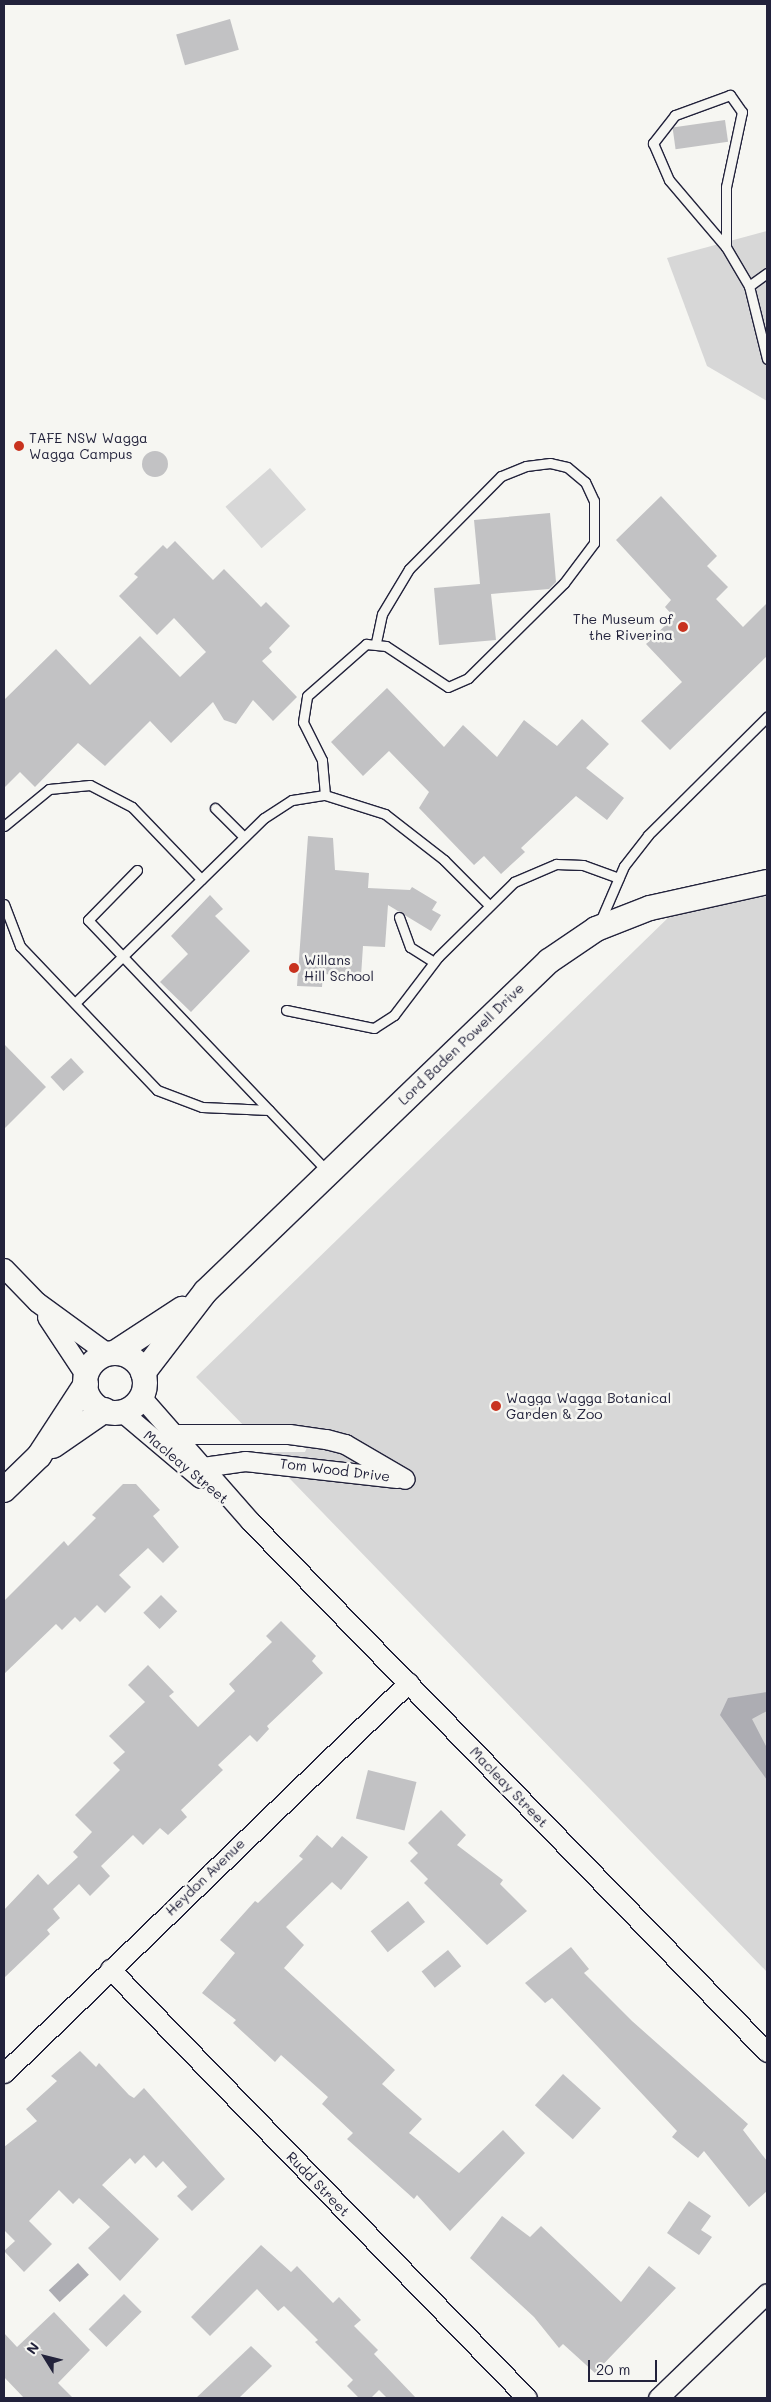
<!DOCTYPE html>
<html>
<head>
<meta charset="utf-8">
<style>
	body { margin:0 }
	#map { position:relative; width:771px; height:2402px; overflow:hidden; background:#f6f6f2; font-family:Mali,sans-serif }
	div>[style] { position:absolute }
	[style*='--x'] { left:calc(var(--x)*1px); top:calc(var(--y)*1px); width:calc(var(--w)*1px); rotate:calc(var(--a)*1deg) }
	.green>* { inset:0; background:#d7d7d7; transform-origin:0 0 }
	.water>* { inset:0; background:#adadb3; transform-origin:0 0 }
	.building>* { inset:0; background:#c2c2c4; transform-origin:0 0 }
	.round { border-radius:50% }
	.roads { filter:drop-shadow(1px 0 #22223b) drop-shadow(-1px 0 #22223b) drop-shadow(0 1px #22223b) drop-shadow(0 -1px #22223b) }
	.service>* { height:9px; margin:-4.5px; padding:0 4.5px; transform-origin:4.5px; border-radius:4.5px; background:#f6f6f2 }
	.minor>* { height:19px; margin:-9.5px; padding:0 9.5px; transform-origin:9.5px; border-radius:9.5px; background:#f6f6f2 }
	.tertiary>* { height:24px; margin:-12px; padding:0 12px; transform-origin:12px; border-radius:12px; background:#f6f6f2 }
	.tertiary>.ring { margin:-12px; padding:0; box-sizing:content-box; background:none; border:24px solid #f6f6f2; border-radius:50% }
	.dots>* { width:14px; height:14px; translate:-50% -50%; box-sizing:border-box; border:2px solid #f6f6f2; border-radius:50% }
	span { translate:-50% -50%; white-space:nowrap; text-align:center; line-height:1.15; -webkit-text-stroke:5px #f6f6f2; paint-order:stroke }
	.poi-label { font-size:14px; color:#22223b }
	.left { translate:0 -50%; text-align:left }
	.right { translate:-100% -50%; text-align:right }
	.street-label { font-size:14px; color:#22223b }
	.frame { position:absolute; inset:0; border:5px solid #22223b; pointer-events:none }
	.north { position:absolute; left:20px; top:2332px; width:50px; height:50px; -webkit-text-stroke:4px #f6f6f2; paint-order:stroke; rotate:306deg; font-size:14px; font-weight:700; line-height:20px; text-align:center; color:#22223b }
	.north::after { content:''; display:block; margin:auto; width:18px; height:22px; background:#22223b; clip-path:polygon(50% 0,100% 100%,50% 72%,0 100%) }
	.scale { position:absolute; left:588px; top:2360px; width:69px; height:22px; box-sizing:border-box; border:2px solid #22223b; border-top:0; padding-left:6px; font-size:15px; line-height:18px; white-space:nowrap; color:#22223b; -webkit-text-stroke:4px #f6f6f2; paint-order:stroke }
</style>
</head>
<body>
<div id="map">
	<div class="green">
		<i style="clip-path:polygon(767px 231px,767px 401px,707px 366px,667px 258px)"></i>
		<i style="left:270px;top:468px;width:55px;height:59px;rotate:49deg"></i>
		<i style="clip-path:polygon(767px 896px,767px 1972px,264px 1452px,305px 1452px,311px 1438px,253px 1435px,196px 1377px,673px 913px)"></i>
	</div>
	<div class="water">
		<i style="clip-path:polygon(767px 1692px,767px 1711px,752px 1719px,767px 1748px,767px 1780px,720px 1715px,728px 1698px)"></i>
		<i style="left:78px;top:2263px;width:16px;height:40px;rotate:47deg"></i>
	</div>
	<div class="building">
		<i style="left:230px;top:19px;width:32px;height:56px;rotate:74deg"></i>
		<i style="left:725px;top:120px;width:22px;height:53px;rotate:82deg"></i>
		<i class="round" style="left:142px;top:451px;width:26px;height:26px"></i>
		<i style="clip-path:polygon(661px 496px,717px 556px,707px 566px,728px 587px,716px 599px,743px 627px,767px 603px,767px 656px,670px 750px,641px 721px,682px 682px,646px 644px,674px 617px,665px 607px,671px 600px,616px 540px)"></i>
		<i style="clip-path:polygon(550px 513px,556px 582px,549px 589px,491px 594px,496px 640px,439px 645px,434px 588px,480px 584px,474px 520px)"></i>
		<i style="clip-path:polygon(175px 541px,213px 580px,224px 569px,261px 607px,266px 602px,290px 626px,269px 648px,272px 652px,262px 661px,297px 697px,273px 721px,253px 700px,236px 724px,224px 720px,213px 702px,171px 743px,150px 721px,105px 766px,78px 743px,35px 787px,20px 772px,4px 788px,4px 700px,56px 649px,90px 685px,140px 636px,180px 677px,206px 652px,174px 618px,157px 635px,119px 596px,138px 577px,134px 574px,163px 545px,167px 549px)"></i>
		<i style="clip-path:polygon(387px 688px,444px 747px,463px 725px,497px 757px,524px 720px,557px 746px,582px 719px,609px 744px,586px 768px,624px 798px,607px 820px,576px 796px,521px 848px,525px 852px,501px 874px,484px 856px,474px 865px,419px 808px,429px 792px,389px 751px,363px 776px,331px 742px)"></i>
		<i style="clip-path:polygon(308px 836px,333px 838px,335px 870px,369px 873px,368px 888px,410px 890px,412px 887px,437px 902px,432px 910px,441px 915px,431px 931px,388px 905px,385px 947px,363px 946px,361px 976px,323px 974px,322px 987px,297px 986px)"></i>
		<i style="clip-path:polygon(210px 895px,223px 909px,215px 916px,250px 951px,191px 1012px,160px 982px,188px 954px,171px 936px)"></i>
		<i style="clip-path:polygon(4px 1044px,46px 1087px,4px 1129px)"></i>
		<i style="left:71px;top:1058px;width:19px;height:28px;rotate:47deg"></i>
		<i style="clip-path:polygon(123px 1484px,136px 1484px,160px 1510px,153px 1516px,179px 1547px,163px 1563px,148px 1548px,119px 1575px,131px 1587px,105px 1613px,97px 1605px,80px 1622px,75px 1617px,62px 1630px,56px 1624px,4px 1674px,4px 1601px,64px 1541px,68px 1546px,96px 1518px,92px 1515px)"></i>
		<i style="left:161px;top:1595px;width:23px;height:25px;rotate:45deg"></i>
		<i style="clip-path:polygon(281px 1621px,316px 1656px,312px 1661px,323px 1673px,267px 1726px,269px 1729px,257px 1742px,250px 1735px,218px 1765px,223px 1770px,181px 1810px,187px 1817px,168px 1835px,160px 1828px,143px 1845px,133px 1835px,101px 1866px,110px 1876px,90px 1896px,79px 1884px,53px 1909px,60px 1918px,47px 1930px,50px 1934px,4px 1978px,4px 1910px,38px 1874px,48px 1885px,78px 1857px,73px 1852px,92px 1832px,75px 1815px,120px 1770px,113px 1763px,125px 1752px,109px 1736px,145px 1702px,128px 1685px,148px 1665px,174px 1692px,169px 1696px,198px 1727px,235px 1691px,229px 1684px,272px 1642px,266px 1636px)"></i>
		<i style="left:368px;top:1770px;width:50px;height:50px;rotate:14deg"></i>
		<i style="clip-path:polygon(441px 1810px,466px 1835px,457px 1845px,503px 1880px,500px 1884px,527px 1911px,487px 1945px,424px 1883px,428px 1879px,410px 1861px,418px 1853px,408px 1843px)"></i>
		<i style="clip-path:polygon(317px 1835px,332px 1848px,342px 1836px,368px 1857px,341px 1890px,332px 1882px,286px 1927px,304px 1945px,284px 1968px,395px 2070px,382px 2084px,422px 2119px,409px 2133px,459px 2173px,503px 2130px,525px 2153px,450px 2231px,417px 2195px,414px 2199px,347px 2139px,353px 2133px,322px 2104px,328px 2097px,281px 2055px,275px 2062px,233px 2023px,236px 2020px,202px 1993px,235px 1953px,220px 1940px,255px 1901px,258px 1903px,303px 1859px,299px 1856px)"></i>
		<i style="left:408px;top:1901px;width:27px;height:48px;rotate:51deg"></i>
		<i style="clip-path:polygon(571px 1947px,589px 1969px,584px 1973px,632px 2021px,748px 2124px,743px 2130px,767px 2161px,767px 2191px,749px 2207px,704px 2151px,698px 2158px,672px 2137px,677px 2131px,552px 1998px,545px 2003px,525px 1983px)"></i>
		<i style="left:448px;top:1950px;width:21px;height:34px;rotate:51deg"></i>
		<i style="clip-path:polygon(80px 2051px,96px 2067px,99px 2063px,129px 2095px,134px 2098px,144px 2088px,225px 2179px,192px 2211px,177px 2196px,187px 2187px,163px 2161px,156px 2168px,144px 2155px,135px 2164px,130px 2158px,102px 2185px,159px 2239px,120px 2281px,88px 2248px,110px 2227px,79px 2198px,73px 2204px,59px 2190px,29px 2221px,52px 2244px,24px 2272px,4px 2251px,15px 2241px,4px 2230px,4px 2147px,37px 2121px,26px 2109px,57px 2081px,51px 2076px)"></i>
		<i style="left:563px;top:2074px;width:51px;height:42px;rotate:42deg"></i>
		<i style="clip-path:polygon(689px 2201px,711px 2216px,701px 2230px,712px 2237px,699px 2255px,667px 2233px)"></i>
		<i style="clip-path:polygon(502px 2216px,530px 2237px,541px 2226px,621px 2302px,649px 2266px,676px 2288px,595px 2373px,563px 2344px,559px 2348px,534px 2317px,470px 2258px)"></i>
		<i style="clip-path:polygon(261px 2245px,291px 2272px,297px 2266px,333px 2303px,339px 2297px,361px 2320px,354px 2326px,378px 2350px,374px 2354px,416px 2398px,387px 2398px,379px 2390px,371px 2398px,359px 2398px,347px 2386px,353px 2380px,315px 2342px,318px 2340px,284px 2306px,278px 2311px,257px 2289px,210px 2336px,191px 2317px)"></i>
		<i style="left:124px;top:2294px;width:25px;height:50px;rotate:45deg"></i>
		<i style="clip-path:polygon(54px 2312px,90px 2350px,58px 2383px,73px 2398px,24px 2398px,4px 2377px,4px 2333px,17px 2347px)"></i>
		<i style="clip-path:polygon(251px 2346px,272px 2366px,239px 2398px,196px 2398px)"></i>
	</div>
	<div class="roads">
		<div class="service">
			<i style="--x:726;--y:247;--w:60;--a:-90"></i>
			<i style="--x:726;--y:187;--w:77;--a:-78"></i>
			<i style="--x:742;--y:112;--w:21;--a:-125"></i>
			<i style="--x:730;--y:95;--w:59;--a:160"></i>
			<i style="--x:675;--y:115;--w:36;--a:128"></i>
			<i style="--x:653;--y:143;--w:40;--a:66.6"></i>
			<i style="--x:669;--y:180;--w:88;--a:49.6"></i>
			<i style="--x:726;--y:247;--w:45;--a:59.5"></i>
			<i style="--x:749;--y:286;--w:75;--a:76.1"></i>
			<i style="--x:749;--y:286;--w:22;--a:-36"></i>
			<i style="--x:325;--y:795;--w:35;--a:-95"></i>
			<i style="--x:322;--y:760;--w:42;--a:-116.6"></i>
			<i style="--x:303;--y:722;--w:26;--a:-81"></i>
			<i style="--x:307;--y:696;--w:79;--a:-41.4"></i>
			<i style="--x:366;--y:644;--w:20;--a:6"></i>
			<i style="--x:386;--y:646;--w:74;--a:33.5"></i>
			<i style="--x:448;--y:687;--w:22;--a:-24"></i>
			<i style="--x:468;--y:678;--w:135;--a:-44.7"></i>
			<i style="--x:564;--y:583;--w:50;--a:-53.1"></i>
			<i style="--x:594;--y:543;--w:42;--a:-90"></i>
			<i style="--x:594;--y:501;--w:21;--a:-115"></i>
			<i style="--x:585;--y:482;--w:23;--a:-140"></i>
			<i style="--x:567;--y:467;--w:17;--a:-167"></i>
			<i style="--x:550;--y:463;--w:24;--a:173"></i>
			<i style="--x:526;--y:466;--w:27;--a:158"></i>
			<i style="--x:501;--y:476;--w:131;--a:134.7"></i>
			<i style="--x:409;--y:569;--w:52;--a:121"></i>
			<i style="--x:382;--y:614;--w:30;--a:102"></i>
			<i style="--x:215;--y:808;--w:41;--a:45"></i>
			<i style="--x:4;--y:826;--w:58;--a:-39.4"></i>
			<i style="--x:49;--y:789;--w:41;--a:-5.6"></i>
			<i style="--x:90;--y:785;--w:47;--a:27.6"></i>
			<i style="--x:132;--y:807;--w:100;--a:46.2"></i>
			<i style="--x:137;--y:870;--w:70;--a:134.4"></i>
			<i style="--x:88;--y:920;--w:348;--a:46.4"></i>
			<i style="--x:4;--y:904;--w:45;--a:69.1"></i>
			<i style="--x:20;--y:946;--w:199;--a:46.4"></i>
			<i style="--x:157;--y:1090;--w:48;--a:20.7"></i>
			<i style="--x:202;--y:1107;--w:67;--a:2.6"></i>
			<i style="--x:399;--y:917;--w:32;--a:70"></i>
			<i style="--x:410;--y:947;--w:28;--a:32"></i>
			<i style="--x:599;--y:924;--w:63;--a:-66.7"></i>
			<i style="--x:624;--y:866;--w:39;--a:-52"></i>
			<i style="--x:648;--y:835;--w:168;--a:-44.8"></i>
			<i style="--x:75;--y:1003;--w:264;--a:-44.4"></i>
			<i style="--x:264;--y:818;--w:33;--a:-33"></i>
			<i style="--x:292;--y:800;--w:33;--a:-9"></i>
			<i style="--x:325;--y:795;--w:63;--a:17.6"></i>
			<i style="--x:385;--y:814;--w:75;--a:37.9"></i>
			<i style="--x:444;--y:860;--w:62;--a:45"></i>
			<i style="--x:286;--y:1010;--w:90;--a:11.6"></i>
			<i style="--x:374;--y:1028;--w:24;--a:-33"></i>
			<i style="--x:394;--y:1015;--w:73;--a:-52.8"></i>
			<i style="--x:438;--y:957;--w:107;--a:-44.6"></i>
			<i style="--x:514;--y:882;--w:46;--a:-23.2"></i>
			<i style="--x:556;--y:864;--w:27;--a:2"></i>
			<i style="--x:583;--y:865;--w:38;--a:20"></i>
		</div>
		<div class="minor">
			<i style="--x:4;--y:1268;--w:47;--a:45.9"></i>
			<i style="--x:37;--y:1302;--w:87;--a:36.1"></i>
			<i style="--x:47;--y:1317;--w:71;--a:56.5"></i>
			<i style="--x:142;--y:1398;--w:164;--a:48.7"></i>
			<i style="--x:250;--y:1521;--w:741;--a:45.77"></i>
			<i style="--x:122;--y:1412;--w:102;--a:40.2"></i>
			<i style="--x:174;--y:1434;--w:115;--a:0"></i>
			<i style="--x:289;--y:1434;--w:37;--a:8"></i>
			<i style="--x:326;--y:1439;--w:20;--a:15"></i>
			<i style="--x:345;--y:1444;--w:69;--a:30.3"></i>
			<i style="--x:203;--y:1467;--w:42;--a:-8.1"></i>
			<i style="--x:245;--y:1461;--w:153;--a:6.4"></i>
			<i style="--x:110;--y:1969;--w:598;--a:45.81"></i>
			<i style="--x:4;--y:2073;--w:562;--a:-43.99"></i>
			<i style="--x:658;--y:2398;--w:151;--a:-43.9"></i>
		</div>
		<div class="tertiary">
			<i style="--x:116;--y:1352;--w:79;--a:-33.1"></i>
			<i class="ring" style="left:85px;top:1353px;width:36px;height:36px"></i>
			<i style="--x:143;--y:1373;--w:103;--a:-52.5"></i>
			<i style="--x:206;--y:1291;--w:476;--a:-43.9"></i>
			<i style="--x:549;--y:961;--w:57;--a:-34.2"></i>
			<i style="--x:596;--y:929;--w:58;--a:-21.3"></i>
			<i style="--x:650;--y:908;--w:120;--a:-12.5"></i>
			<i style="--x:53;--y:1446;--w:63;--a:-34.7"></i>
			<i style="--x:4;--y:1490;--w:49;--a:-44.2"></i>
			<i style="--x:39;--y:1456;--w:86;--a:-56.9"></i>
		</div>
	</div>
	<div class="dots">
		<i style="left:19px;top:446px;background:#c8321e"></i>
		<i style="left:683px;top:627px;background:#c8321e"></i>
		<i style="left:294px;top:968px;background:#c8321e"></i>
		<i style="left:496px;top:1406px;background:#c8321e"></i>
	</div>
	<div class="poi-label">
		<span class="left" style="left:29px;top:446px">TAFE NSW Wagga<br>Wagga Campus</span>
		<span class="right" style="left:673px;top:627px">The Museum of<br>the Riverina</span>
		<span class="left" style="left:304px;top:968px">Willans<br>Hill School</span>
		<span class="left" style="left:506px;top:1406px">Wagga Wagga Botanical<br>Garden &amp; Zoo</span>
	</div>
	<div class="street-label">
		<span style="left:461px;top:1044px;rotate:-44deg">Lord Baden Powell Drive</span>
		<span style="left:186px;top:1467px;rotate:40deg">Macleay Street</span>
		<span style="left:335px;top:1470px;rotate:7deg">Tom Wood Drive</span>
		<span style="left:509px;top:1787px;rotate:46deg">Macleay Street</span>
		<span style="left:205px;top:1877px;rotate:-44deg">Heydon Avenue</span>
		<span style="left:318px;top:2184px;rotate:46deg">Rudd Street</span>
	</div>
	<div class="frame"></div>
	<div class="north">N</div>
	<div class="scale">20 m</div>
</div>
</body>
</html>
